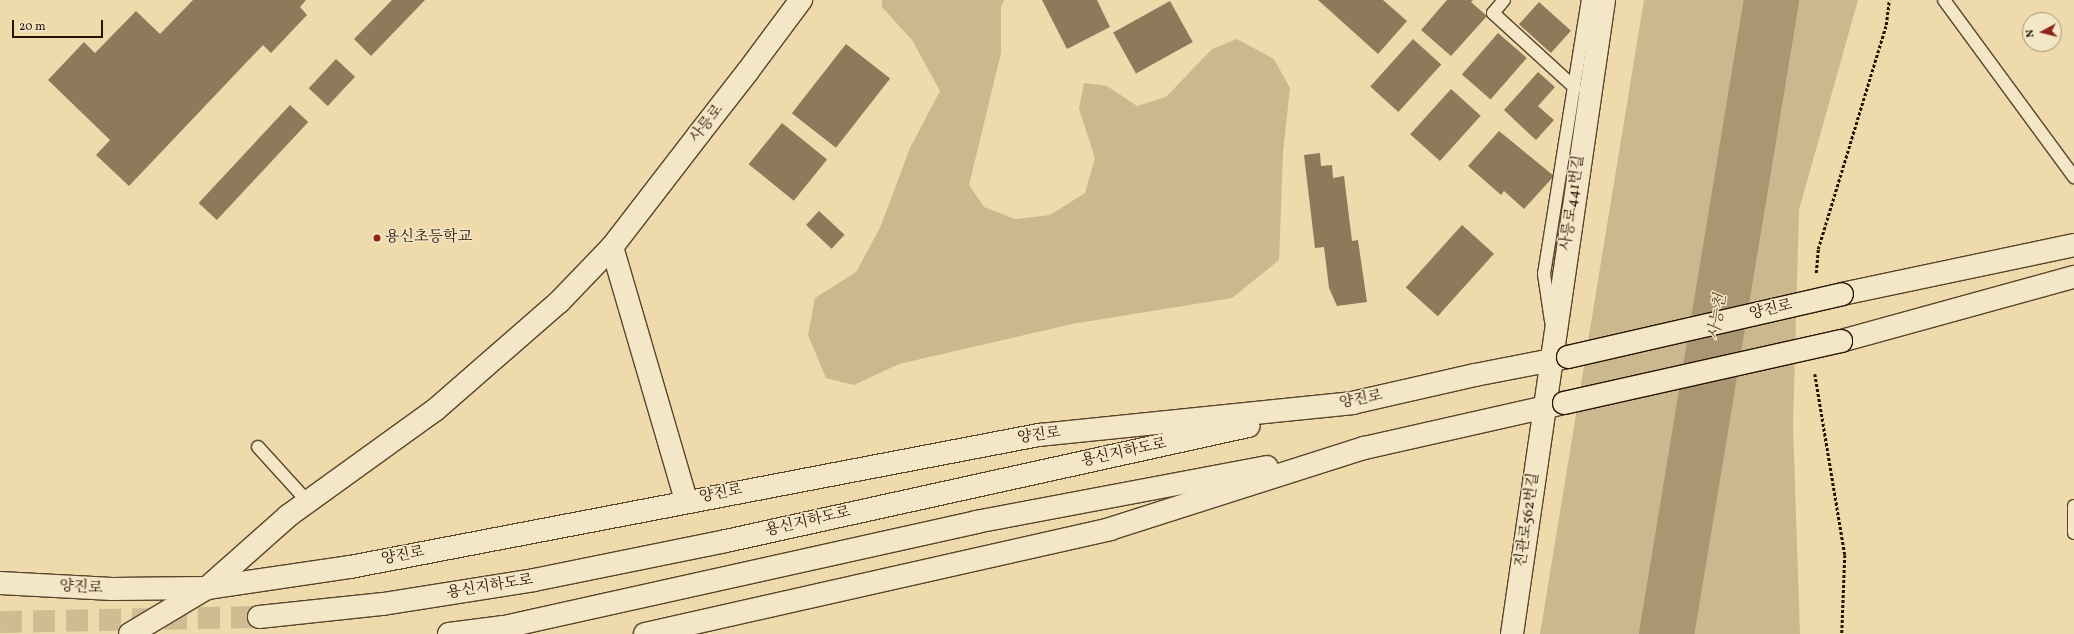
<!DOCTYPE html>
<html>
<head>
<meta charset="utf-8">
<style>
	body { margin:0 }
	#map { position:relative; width:2074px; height:634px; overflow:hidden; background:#eedaab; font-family:Vollkorn,"Noto Serif KR",serif }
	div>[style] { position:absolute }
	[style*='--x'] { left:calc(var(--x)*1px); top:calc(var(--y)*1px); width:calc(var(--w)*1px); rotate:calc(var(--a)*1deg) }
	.green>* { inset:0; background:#ccb88e }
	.river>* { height:55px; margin:-27.5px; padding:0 27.5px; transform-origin:27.5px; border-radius:27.5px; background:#aa9672 }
	.building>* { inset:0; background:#8e7a5a; transform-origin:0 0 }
	.secondary-tunnel>* { height:22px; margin-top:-11px; transform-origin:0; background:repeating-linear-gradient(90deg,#d0bc92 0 22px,transparent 0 33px) }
	.path>* { height:2.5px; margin-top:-1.25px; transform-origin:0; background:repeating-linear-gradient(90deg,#261302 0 3px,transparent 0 5px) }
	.roads { filter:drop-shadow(1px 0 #58452c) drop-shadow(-1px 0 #58452c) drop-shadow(0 1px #58452c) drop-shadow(0 -1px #58452c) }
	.lane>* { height:12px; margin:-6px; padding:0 6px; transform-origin:6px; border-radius:6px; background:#f4e7c8 }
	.street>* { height:22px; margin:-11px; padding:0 11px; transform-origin:11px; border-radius:11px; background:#f4e7c8 }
	.secondary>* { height:22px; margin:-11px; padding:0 11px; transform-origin:11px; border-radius:11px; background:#f4e7c8 }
	.bridges { filter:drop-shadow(1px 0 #261302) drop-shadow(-1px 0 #261302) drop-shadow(0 1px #261302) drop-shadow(0 -1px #261302) }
	.secondary-bridge>* { height:22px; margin:-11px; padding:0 11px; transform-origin:11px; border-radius:11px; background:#f4e7c8 }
	.dots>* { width:11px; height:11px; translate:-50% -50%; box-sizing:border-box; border:2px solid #f4e7c8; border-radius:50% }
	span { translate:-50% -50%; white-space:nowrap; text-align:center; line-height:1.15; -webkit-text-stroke:3px #f4e7c8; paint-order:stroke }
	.street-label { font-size:15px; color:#261302 }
	.poi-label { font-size:15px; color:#261302 }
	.left { translate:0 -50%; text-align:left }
	.water-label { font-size:16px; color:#5b472f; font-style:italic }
	.north { position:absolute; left:2022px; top:12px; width:40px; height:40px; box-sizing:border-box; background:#f4e7c8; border:1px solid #a29279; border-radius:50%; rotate:263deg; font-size:11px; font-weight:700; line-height:16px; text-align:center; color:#261302 }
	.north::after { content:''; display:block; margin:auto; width:14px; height:18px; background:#8f2418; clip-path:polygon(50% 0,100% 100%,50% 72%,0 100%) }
	.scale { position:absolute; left:12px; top:20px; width:91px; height:18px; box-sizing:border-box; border:2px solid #261302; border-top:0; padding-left:5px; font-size:12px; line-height:14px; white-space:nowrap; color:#261302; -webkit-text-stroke:3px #f4e7c8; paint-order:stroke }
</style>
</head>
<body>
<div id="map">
	<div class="green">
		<i style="clip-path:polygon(882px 0,1004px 0,1001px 7px,1001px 53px,969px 185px,984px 207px,1015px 219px,1050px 215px,1085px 193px,1095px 158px,1079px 109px,1084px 83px,1107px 86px,1137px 106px,1166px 97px,1212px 49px,1237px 39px,1274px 59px,1290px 88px,1283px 153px,1279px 260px,1232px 298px,1072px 324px,899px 364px,854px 385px,826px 378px,808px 335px,815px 298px,856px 272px,880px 228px,910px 148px,940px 91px,912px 40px,882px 7px)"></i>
		<i style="clip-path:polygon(1644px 0,1858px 0,1799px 210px,1793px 425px,1800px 634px,1540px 634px)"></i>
	</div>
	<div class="river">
		<i style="--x:1666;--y:634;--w:643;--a:-80.6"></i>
	</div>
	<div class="building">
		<i style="clip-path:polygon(193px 0,306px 0,300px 7px,307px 15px,271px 53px,263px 45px,129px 186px,96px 155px,110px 140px,48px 80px,84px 42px,95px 53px,136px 11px,160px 34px)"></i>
		<i style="clip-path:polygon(392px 0,425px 0,371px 56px,354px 39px)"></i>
		<i style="clip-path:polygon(1042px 0,1097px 0,1110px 27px,1067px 49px)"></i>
		<i style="clip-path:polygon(1318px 0,1383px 0,1407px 21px,1378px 54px)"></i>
		<i style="clip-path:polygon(1447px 0,1473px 0,1471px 2px,1487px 16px,1451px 56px,1421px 30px)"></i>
		<i style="left:1170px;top:1px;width:47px;height:65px;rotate:61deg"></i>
		<i style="left:1539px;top:2px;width:43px;height:30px;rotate:42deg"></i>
		<i style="left:1498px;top:33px;width:38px;height:55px;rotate:41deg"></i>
		<i style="left:1413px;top:39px;width:38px;height:64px;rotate:42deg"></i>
		<i style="left:846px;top:44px;width:56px;height:88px;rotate:38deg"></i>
		<i style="left:336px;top:59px;width:26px;height:40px;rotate:43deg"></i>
		<i style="clip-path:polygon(1538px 72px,1555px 87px,1538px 106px,1554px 120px,1536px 140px,1504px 110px)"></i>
		<i style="left:1451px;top:89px;width:40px;height:61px;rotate:42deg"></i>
		<i style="left:290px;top:105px;width:25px;height:134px;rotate:43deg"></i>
		<i style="left:782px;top:123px;width:58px;height:53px;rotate:39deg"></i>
		<i style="clip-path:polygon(1499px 131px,1554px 176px,1524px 209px,1504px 191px,1501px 195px,1468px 166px)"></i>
		<i style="clip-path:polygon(1320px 153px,1321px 166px,1332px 165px,1333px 178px,1344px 176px,1352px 241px,1358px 240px,1367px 302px,1337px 306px,1329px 288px,1324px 247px,1315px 248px,1304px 155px)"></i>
		<i style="left:819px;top:211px;width:35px;height:19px;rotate:43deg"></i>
		<i style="left:1462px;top:225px;width:43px;height:84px;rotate:42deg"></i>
	</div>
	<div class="secondary-tunnel">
		<i style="--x:0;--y:622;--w:259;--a:-1.1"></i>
	</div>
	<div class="path">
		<i style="--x:1816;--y:273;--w:24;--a:-85"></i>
		<i style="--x:1818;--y:249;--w:234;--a:-73.1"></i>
		<i style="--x:1886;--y:25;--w:25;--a:-83"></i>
		<i style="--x:1815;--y:374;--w:183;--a:80.6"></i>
		<i style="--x:1845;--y:555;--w:79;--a:92.2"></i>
	</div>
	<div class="roads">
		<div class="lane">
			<i style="--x:1504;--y:0;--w:17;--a:130"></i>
			<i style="--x:1493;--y:13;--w:111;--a:42.4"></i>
			<i style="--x:1944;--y:0;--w:220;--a:53.7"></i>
			<i style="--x:1551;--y:321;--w:48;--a:-98.5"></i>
			<i style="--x:1544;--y:274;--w:278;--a:-80.9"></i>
			<i style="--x:258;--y:447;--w:74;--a:47.7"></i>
			<i style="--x:2074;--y:506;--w:27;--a:90"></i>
		</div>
		<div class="street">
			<i style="--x:699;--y:134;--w:80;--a:-52.1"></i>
			<i style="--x:1512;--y:634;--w:641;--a:-81.74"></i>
		</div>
		<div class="secondary">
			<i style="--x:748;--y:71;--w:89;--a:-53.3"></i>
			<i style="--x:612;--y:247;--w:264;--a:73.7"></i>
			<i style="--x:1842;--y:294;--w:237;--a:-11.9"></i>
			<i style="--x:1841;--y:341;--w:242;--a:-15.4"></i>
			<i style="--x:0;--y:583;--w:112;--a:3.1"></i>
			<i style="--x:112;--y:589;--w:95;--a:-0.6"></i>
			<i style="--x:207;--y:588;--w:145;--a:-8.4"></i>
			<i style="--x:350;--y:567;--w:702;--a:-10.85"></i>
			<i style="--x:1039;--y:435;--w:315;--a:-5.8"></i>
			<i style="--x:1352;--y:403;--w:126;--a:-12.8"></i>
			<i style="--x:1475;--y:375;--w:95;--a:-11"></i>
			<i style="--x:259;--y:617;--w:125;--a:-6"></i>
			<i style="--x:383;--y:604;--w:153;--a:-9"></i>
			<i style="--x:534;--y:580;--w:196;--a:-11.5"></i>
			<i style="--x:726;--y:541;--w:535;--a:-12.42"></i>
			<i style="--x:130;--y:634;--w:90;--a:-30.9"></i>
			<i style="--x:207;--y:588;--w:108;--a:-41.6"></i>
			<i style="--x:288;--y:516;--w:181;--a:-35.8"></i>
			<i style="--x:435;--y:410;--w:164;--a:-41.1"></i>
			<i style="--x:559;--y:302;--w:76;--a:-46.1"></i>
			<i style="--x:612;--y:247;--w:143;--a:-52.4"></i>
			<i style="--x:449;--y:634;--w:55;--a:-7.3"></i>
			<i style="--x:504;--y:627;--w:484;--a:-12.5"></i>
			<i style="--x:976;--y:522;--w:296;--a:-10.7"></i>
			<i style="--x:645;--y:634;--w:477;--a:-12.7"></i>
			<i style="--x:1110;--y:529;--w:267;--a:-17.7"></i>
			<i style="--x:1364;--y:448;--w:205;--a:-12.7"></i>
		</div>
	</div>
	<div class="bridges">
		<div class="secondary-bridge">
			<i style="--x:1568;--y:357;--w:281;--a:-12.9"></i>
			<i style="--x:1564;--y:403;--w:284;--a:-12.6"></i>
		</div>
	</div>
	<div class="dots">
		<i style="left:377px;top:238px;background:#8f2418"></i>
	</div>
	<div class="street-label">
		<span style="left:707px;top:124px;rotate:-52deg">사릉로</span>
		<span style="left:1573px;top:203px;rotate:-82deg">사릉로441번길</span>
		<span style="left:1771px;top:310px;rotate:-13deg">양진로</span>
		<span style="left:1361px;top:400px;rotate:-11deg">양진로</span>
		<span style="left:1039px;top:436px;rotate:-8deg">양진로</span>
		<span style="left:1124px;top:453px;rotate:-12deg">용신지하도로</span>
		<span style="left:721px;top:494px;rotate:-11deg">양진로</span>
		<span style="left:1528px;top:520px;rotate:-82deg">진관로562번길</span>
		<span style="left:808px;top:522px;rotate:-13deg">용신지하도로</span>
		<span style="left:403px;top:556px;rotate:-11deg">양진로</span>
		<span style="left:490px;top:587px;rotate:-9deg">용신지하도로</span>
		<span style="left:81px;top:588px;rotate:3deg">양진로</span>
	</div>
	<div class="poi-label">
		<span class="left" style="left:385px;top:238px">용신초등학교</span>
	</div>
	<div class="water-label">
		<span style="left:1718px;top:317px;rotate:-81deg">사능천</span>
	</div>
	<div class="north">N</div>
	<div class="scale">20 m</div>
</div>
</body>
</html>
